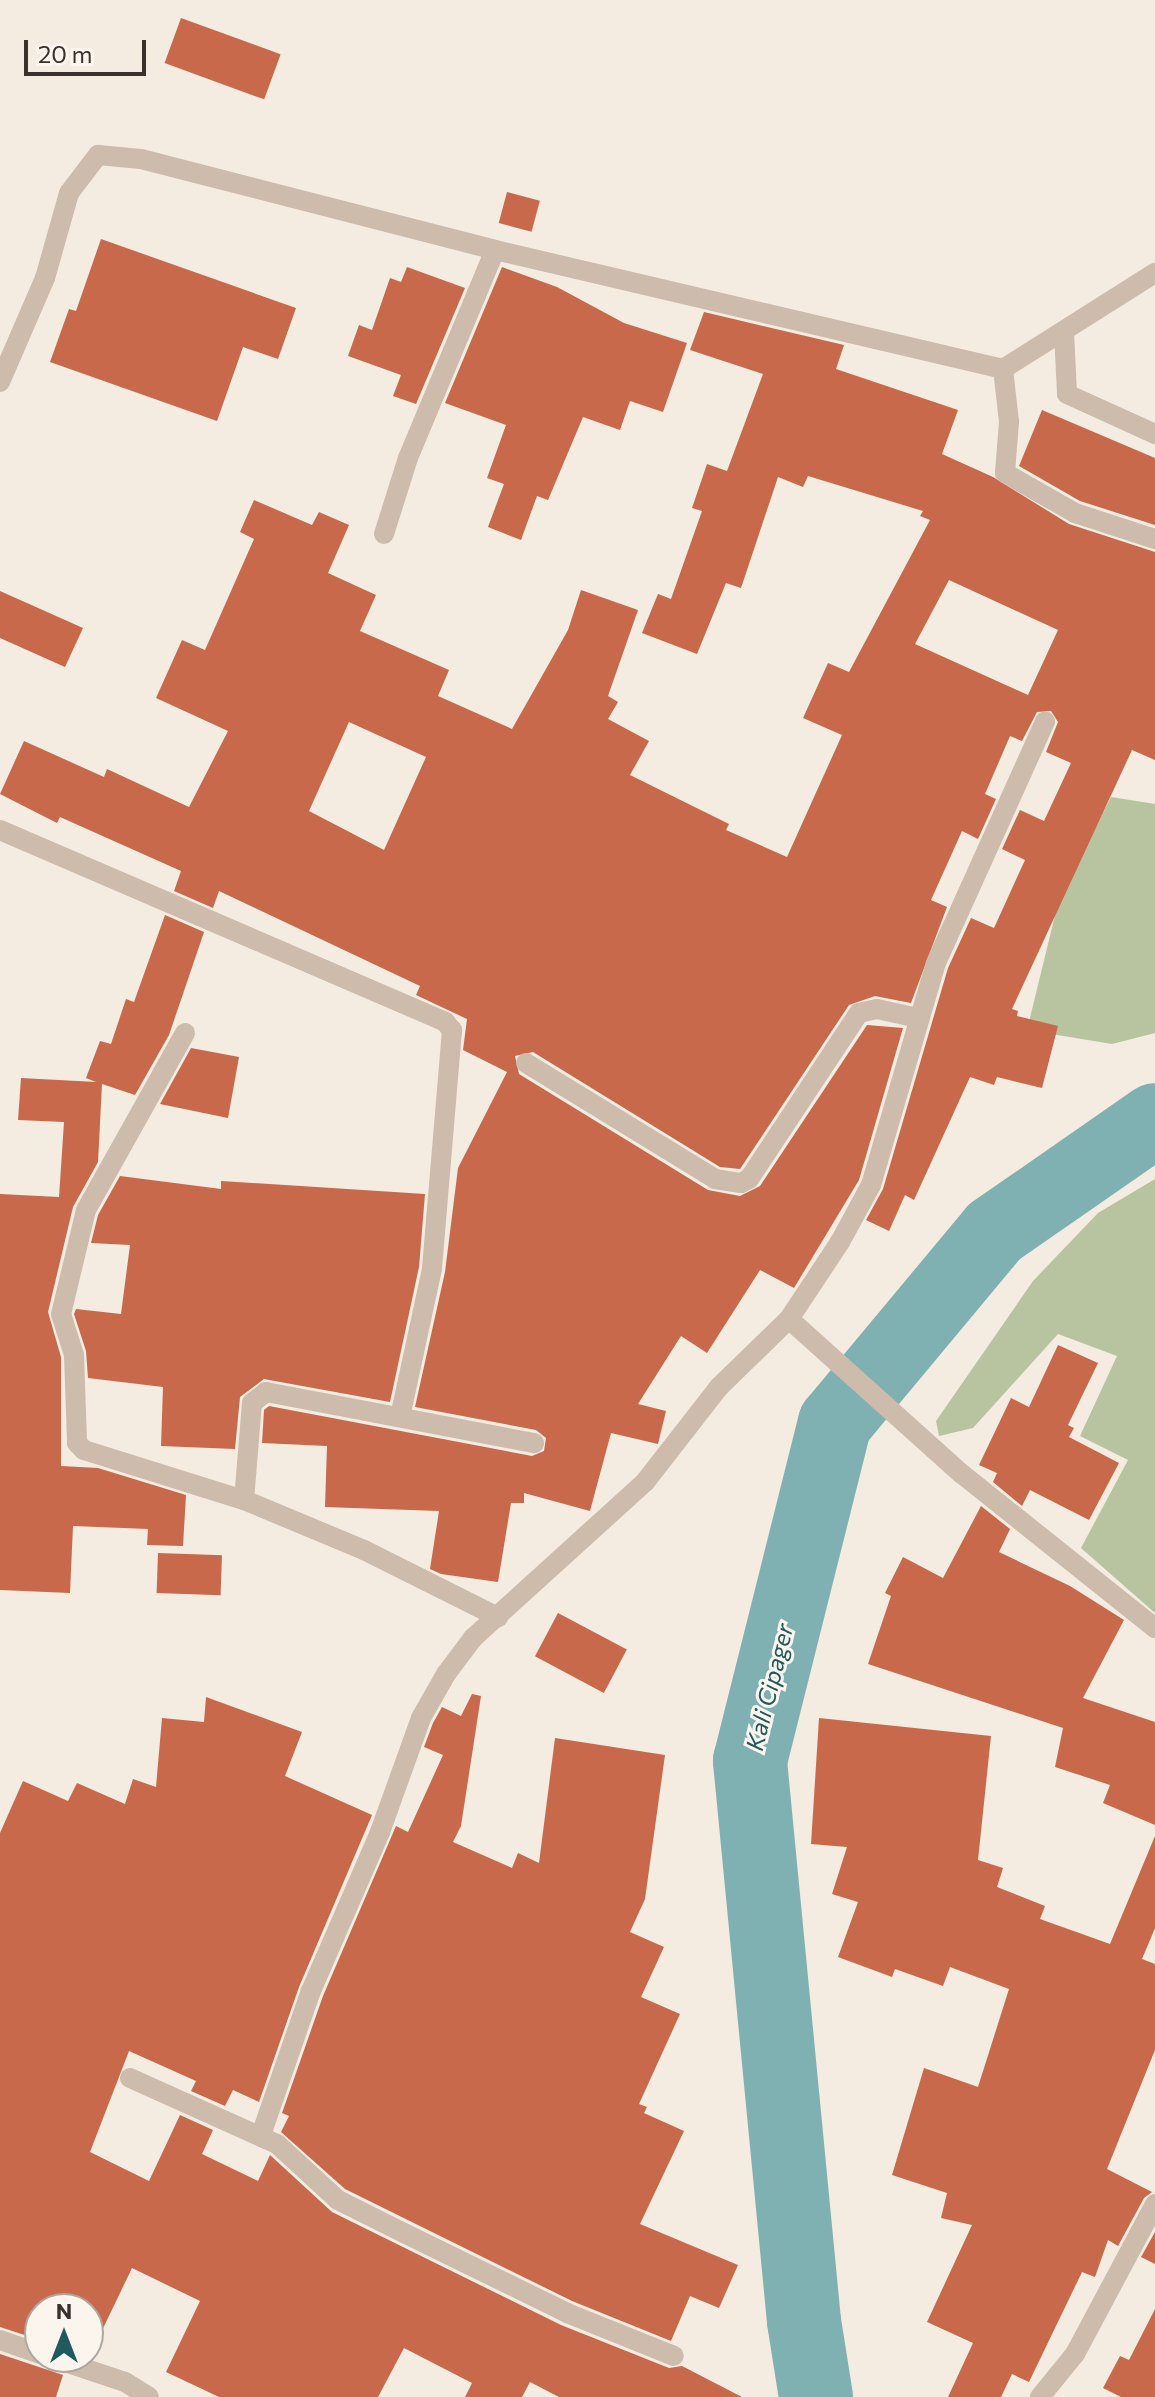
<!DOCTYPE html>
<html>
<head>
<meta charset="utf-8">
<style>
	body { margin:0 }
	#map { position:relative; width:1155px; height:2397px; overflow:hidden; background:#f4ebe1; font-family:Commissioner,sans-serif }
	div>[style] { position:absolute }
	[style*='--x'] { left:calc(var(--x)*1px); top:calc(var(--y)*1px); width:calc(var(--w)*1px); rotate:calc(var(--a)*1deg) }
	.green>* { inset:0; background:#b8c4a0 }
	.river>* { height:74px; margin:-37px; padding:0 37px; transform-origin:37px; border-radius:37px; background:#7fb0b2 }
	.building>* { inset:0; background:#c8694b; transform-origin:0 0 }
	.street>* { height:20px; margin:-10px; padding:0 10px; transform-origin:10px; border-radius:10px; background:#cdbbac }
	span { translate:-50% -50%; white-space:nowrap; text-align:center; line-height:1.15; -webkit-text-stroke:6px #fbf5ee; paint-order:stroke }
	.water-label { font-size:24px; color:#1f5a5e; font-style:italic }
	.north { position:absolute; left:24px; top:2293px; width:80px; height:80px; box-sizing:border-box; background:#fbf5ee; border:2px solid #aea6a0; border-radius:50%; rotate:0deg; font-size:22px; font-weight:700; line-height:32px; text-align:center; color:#3b302b }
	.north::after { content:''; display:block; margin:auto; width:28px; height:36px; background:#1f5a5e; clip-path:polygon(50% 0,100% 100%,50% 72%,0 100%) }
	.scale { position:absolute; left:24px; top:40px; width:122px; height:36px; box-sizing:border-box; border:4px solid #3b302b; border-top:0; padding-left:10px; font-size:24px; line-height:28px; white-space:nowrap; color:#3b302b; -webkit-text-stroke:6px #fbf5ee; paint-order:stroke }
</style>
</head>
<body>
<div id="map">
	<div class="green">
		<i style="clip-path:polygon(1111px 797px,1155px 804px,1155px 1033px,1112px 1044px,1027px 1030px,1059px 899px)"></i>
		<i style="clip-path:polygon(1155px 1179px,1155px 1613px,1081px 1548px,1128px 1460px,1080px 1436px,1117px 1356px,1058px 1334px,973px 1428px,939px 1436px,936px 1421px,1033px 1281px,1098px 1213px)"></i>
	</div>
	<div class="river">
		<i style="--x:816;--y:2397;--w:77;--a:-99"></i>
		<i style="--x:804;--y:2321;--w:563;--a:-95.51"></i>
		<i style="--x:750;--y:1761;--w:349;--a:-75.9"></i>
		<i style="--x:835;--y:1423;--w:249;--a:-50.2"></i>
		<i style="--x:994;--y:1232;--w:196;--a:-34.8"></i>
	</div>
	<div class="building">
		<i style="left:181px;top:18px;width:106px;height:48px;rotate:20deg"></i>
		<i style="left:507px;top:192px;width:34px;height:32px;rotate:15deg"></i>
		<i style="clip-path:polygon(101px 239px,296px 308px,278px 359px,243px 347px,217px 421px,50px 362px,69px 309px,76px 311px)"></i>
		<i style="clip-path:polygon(407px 267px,465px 288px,416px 404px,393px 396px,401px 375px,348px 356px,359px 325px,372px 330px,390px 278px,401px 282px)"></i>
		<i style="clip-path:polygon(502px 267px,557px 287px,624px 323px,687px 343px,663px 412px,630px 401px,620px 430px,583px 417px,548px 500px,537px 496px,521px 540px,488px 527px,504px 484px,487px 478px,506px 425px,445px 403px)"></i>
		<i style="clip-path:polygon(evenodd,704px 312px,844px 345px,836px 369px,958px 410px,942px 454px,993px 477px,1069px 524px,1155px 552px,1155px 760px,1132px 750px,1012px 1009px,1018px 1011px,1017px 1016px,1058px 1026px,1042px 1088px,997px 1077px,994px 1085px,970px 1077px,914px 1200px,905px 1195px,889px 1231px,866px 1220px,883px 1189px,948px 968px,971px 918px,994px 928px,1025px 860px,1002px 849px,1020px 810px,1044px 821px,1071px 763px,1046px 752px,1058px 722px,1051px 711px,1037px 712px,1022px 741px,1010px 736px,985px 794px,996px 799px,978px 839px,962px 831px,931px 900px,947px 907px,911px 1003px,875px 996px,849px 1005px,740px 1169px,720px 1167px,533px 1052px,515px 1056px,519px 1074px,708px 1190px,740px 1196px,760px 1186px,867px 1025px,903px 1028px,859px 1180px,794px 1288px,760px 1270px,707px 1353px,681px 1336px,638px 1404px,666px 1411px,658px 1444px,611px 1433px,590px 1511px,524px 1493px,524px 1503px,511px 1503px,498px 1582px,441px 1574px,430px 1569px,439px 1511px,325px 1507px,327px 1446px,262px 1443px,264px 1410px,269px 1406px,532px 1456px,544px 1451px,546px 1438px,536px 1430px,415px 1407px,445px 1272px,458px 1168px,507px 1072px,463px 1050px,467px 1019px,416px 995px,420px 986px,219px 891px,213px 908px,174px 891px,181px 871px,60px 817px,57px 823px,0 794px,24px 741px,104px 777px,107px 769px,189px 807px,228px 731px,156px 698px,182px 640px,205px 650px,254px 539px,240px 532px,254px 500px,312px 525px,319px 512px,349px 525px,328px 573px,376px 595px,360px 631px,449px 670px,438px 696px,512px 729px,568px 630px,581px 590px,638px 610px,608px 696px,618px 702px,608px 719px,649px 741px,630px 775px,729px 824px,726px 830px,787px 857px,842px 735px,803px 718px,828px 663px,849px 672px,930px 520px,920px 516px,923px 511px,808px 476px,803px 487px,778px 477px,741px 588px,726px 583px,697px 654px,642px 633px,658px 594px,671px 599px,702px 511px,692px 508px,707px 464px,727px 471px,763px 374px,690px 350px,704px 312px,949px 580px,1058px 630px,1028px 695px,915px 644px,949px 580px,704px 312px,349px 722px,426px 757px,384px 850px,309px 811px,349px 722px)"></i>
		<i style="clip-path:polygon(1042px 410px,1155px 458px,1155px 525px,1080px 501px,1019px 466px)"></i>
		<i style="clip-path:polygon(0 591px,83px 628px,65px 667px,0 638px)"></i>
		<i style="clip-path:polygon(165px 915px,204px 932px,169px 1035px,135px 1095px,102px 1084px,98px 1162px,73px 1207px,48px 1312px,61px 1357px,61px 1466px,98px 1468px,186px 1495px,183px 1546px,147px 1545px,148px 1529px,73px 1526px,70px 1593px,0 1590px,0 1194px,59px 1197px,64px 1122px,18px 1120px,21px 1078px,96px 1082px,86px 1078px,100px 1041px,111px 1044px,126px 999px,134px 1002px)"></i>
		<i style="clip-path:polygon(191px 1048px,239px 1057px,228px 1118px,160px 1104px)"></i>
		<i style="clip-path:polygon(120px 1176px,221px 1189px,221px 1181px,425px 1194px,419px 1267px,390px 1402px,264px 1379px,240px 1397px,235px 1449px,161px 1446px,163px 1387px,88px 1378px,86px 1351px,74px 1314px,76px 1309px,121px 1314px,130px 1245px,91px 1243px,98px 1215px)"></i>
		<i style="clip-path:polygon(1058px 1345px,1098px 1363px,1068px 1425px,1074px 1428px,1069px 1437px,1119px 1463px,1089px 1520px,1030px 1490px,1022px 1506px,993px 1482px,997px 1473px,979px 1465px,1011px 1398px,1029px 1407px)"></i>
		<i style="clip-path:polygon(981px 1506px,1010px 1529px,999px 1552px,1070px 1586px,1124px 1620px,1083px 1698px,1155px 1722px,1155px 1825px,1103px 1803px,1110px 1785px,1055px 1767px,1063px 1728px,868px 1664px,891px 1596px,885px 1593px,903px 1557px,943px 1578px)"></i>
		<i style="left:158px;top:1553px;width:64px;height:40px;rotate:2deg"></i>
		<i style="left:558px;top:1613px;width:78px;height:49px;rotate:28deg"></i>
		<i style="clip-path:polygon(472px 1694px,481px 1696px,461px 1826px,453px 1842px,512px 1868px,518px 1853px,539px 1863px,555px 1738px,665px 1755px,645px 1899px,630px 1932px,664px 1947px,641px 1997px,680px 2014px,639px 2104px,647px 2107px,644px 2113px,684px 2131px,640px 2224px,738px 2265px,719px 2308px,690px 2296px,671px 2341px,572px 2301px,345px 2189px,281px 2132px,289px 2116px,282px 2113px,323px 1996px,396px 1826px,408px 1832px,443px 1755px,424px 1747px,433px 1723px,442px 1707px,461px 1716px)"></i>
		<i style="clip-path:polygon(206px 1697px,302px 1732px,285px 1776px,372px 1815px,299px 1987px,259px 2102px,233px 2090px,225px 2106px,191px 2091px,196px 2081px,129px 2051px,90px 2152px,149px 2181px,180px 2115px,213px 2130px,202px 2154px,258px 2181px,270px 2155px,332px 2212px,561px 2325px,669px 2368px,682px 2366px,742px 2397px,559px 2397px,530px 2382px,522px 2397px,465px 2397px,472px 2383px,404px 2348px,378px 2397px,219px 2397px,166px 2372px,200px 2301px,132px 2268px,96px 2343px,88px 2339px,88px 2309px,40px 2309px,40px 2340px,0 2327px,0 1833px,23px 1781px,68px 1801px,77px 1783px,125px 1804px,133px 1779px,156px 1787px,162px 1718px,204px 1722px)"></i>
		<i style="clip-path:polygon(819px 1718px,991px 1736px,978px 1860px,1003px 1868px,997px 1887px,1045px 1906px,1040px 1919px,1110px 1944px,1155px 1836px,1155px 1928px,1142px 1959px,1155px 1964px,1155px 2050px,1107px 2169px,1152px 2192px,1144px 2198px,1118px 2246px,1108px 2240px,1095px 2277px,1082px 2272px,1029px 2382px,1012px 2374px,1001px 2397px,948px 2397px,973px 2343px,927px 2322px,972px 2225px,941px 2218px,947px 2193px,892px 2175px,924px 2068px,978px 2087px,1009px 1989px,950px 1967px,943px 1986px,895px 1969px,892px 1977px,838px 1957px,858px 1902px,832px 1894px,847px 1847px,811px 1844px)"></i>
		<i style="clip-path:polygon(1155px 2232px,1155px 2264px,1141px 2257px)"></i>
		<i style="clip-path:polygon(1155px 2309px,1155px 2397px,1121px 2397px,1103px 2388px,1120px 2356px,1129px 2360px)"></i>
		<i style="clip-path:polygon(0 2354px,63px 2375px,56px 2397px,0 2397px)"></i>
	</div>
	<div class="street">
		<i style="--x:1064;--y:332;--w:62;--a:87.2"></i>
		<i style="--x:1067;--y:394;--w:97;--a:24.4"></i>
		<i style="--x:1003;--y:369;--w:53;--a:83.5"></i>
		<i style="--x:1009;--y:422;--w:51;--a:94.5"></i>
		<i style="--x:1005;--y:473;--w:81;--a:29.7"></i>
		<i style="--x:1075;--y:513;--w:84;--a:18"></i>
		<i style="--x:0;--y:382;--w:113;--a:-66.6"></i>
		<i style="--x:45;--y:278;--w:88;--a:-74.2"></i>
		<i style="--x:69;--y:193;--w:48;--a:-52.7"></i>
		<i style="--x:98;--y:155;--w:43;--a:5.3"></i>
		<i style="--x:141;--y:159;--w:366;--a:14.4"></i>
		<i style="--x:495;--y:250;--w:522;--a:13.18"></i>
		<i style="--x:1003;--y:369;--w:180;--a:-32.3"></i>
		<i style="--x:384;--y:534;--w:80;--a:-72.5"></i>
		<i style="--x:408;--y:458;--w:225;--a:-67.3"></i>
		<i style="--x:0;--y:830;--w:485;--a:23.3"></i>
		<i style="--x:445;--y:1022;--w:11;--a:49"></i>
		<i style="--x:452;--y:1030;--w:240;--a:94.8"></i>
		<i style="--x:432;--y:1269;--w:151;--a:102.2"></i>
		<i style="--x:185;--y:1033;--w:203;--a:119.2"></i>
		<i style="--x:86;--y:1210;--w:107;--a:103.5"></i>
		<i style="--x:61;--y:1314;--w:43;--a:72.4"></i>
		<i style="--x:74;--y:1355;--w:88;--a:88"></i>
		<i style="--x:77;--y:1443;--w:10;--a:45"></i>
		<i style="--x:84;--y:1450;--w:168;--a:17.4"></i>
		<i style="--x:244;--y:1500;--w:130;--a:22.6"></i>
		<i style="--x:364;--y:1550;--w:150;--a:26.6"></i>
		<i style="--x:526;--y:1063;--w:222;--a:31.5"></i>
		<i style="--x:715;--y:1179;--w:26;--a:9"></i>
		<i style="--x:741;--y:1183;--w:9;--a:-27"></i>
		<i style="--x:749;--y:1179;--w:199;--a:-56.5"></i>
		<i style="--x:859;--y:1013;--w:18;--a:-13"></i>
		<i style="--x:877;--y:1009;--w:42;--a:12.4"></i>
		<i style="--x:789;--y:1319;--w:232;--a:41.9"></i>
		<i style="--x:962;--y:1474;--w:247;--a:38.6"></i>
		<i style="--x:244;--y:1500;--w:97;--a:-85.3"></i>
		<i style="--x:252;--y:1403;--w:18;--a:-38"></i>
		<i style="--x:266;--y:1392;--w:273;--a:10.8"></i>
		<i style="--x:130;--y:2078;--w:161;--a:24.2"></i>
		<i style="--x:277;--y:2144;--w:83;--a:42.6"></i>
		<i style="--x:338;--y:2200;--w:74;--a:26.6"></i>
		<i style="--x:404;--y:2233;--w:182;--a:26.1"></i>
		<i style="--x:567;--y:2313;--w:115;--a:21.9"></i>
		<i style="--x:261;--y:2135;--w:152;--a:-70.9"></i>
		<i style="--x:311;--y:1991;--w:173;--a:-66.5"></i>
		<i style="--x:380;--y:1832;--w:121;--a:-70.2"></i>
		<i style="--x:421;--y:1718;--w:51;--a:-60.4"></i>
		<i style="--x:446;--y:1674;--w:45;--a:-53.1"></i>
		<i style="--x:473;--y:1638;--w:232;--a:-42.2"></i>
		<i style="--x:645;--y:1482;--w:120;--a:-52.1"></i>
		<i style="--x:719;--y:1387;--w:98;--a:-44.2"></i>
		<i style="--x:789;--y:1319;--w:92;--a:-56.5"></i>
		<i style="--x:840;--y:1242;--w:65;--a:-61.5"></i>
		<i style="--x:871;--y:1185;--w:231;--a:-73.7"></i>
		<i style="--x:936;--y:963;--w:265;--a:-65.7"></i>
		<i style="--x:0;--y:2340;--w:42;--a:19.3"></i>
		<i style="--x:50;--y:2357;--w:79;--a:18.4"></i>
		<i style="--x:125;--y:2382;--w:28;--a:32"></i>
		<i style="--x:1040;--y:2397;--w:55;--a:-50.9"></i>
		<i style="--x:1075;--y:2354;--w:170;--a:-61.9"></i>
	</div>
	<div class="water-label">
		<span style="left:769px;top:1687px;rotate:-76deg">Kali Cipager</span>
	</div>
	<div class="north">N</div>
	<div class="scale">20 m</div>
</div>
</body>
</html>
